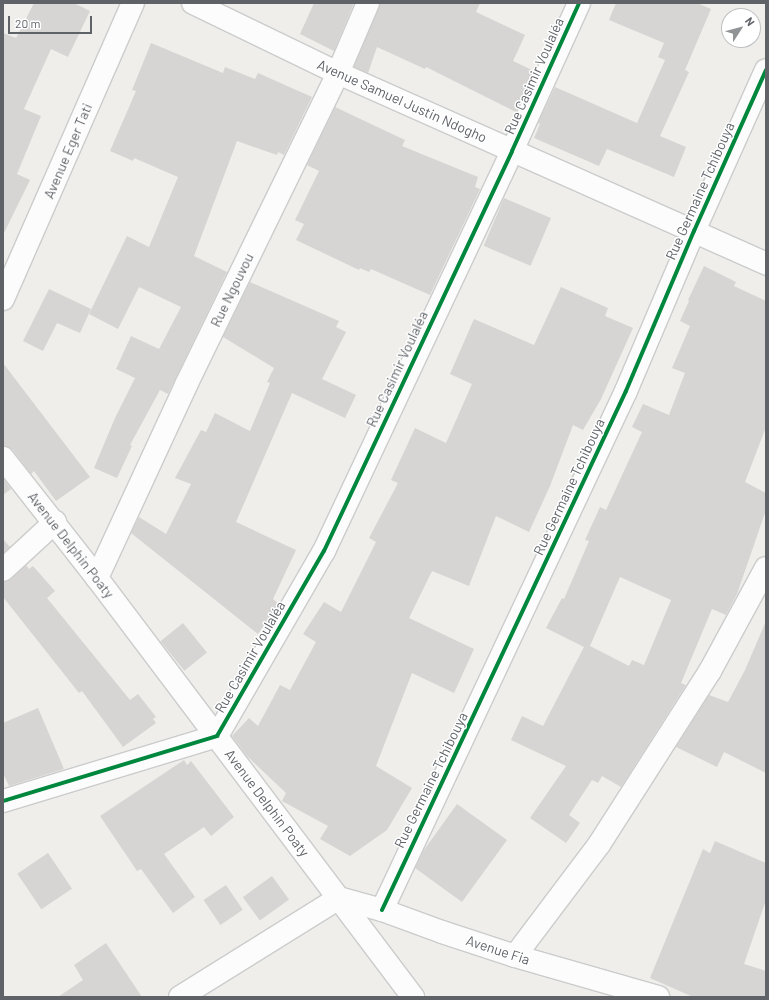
<!DOCTYPE html>
<html>
<head>
<meta charset="utf-8">
<style>
	body { margin:0 }
	#map { position:relative; width:769px; height:1000px; overflow:hidden; background:#efeeea; font-family:Barlow,sans-serif }
	div>[style] { position:absolute }
	[style*='--x'] { left:calc(var(--x)*1px); top:calc(var(--y)*1px); width:calc(var(--w)*1px); rotate:calc(var(--a)*1deg) }
	.building>* { inset:0; background:#d6d5d3; transform-origin:0 0 }
	.roads { filter:drop-shadow(1px 0 #cbcccc) drop-shadow(-1px 0 #cbcccc) drop-shadow(0 1px #cbcccc) drop-shadow(0 -1px #cbcccc) }
	.minor>* { height:22px; margin:-11px; padding:0 11px; transform-origin:11px; border-radius:11px; background:#fdfcfc }
	.cycleway>* { height:4px; margin:-2px; padding:0 2px; transform-origin:2px; border-radius:2px; background:#00873e }
	span { translate:-50% -50%; white-space:nowrap; text-align:center; line-height:1.15; -webkit-text-stroke:3px #fff; paint-order:stroke }
	.street-label { font-size:14px; color:#5f6368 }
	.frame { position:absolute; inset:0; border:4px solid #5f6368; pointer-events:none }
	.north { position:absolute; left:721px; top:8px; width:40px; height:40px; box-sizing:border-box; background:#fff; border:1px solid #bfc1c3; border-radius:50%; rotate:54deg; font-size:11px; font-weight:700; line-height:16px; text-align:center; color:#5f6368 }
	.north::after { content:''; display:block; margin:auto; width:14px; height:18px; background:#919496; clip-path:polygon(50% 0,100% 100%,50% 72%,0 100%) }
	.scale { position:absolute; left:8px; top:16px; width:84px; height:18px; box-sizing:border-box; border:2px solid #5f6368; border-top:0; padding-left:5px; font-size:12px; line-height:14px; white-space:nowrap; color:#5f6368; -webkit-text-stroke:3px #fff; paint-order:stroke }
</style>
</head>
<body>
<div id="map">
	<div class="building">
		<i style="clip-path:polygon(34px 3px,74px 3px,90px 11px,68px 57px,51px 49px,24px 109px,41px 116px,17px 174px,30px 180px,3px 235px,3px 33px,16px 38px)"></i>
		<i style="clip-path:polygon(314px 3px,354px 3px,334px 51px,300px 34px)"></i>
		<i style="clip-path:polygon(380px 3px,480px 3px,476px 12px,525px 35px,513px 61px,534px 71px,516px 112px,426px 67px,425px 69px,377px 47px,368px 73px,354px 67px)"></i>
		<i style="clip-path:polygon(616px 3px,697px 3px,711px 9px,685px 70px,689px 72px,660px 136px,686px 147px,674px 177px,607px 149px,599px 166px,534px 138px,540px 124px,538px 123px,555px 87px,637px 123px,665px 60px,658px 57px,664px 43px,609px 20px)"></i>
		<i style="clip-path:polygon(151px 43px,223px 73px,225px 67px,255px 79px,258px 73px,312px 97px,284px 155px,278px 152px,277px 155px,237px 141px,194px 256px,227px 272px,168px 394px,160px 390px,130px 445px,132px 446px,117px 478px,94px 468px,115px 418px,135px 378px,116px 369px,131px 336px,159px 349px,181px 307px,139px 287px,118px 329px,89px 314px,127px 236px,149px 247px,178px 177px,134px 158px,133px 161px,110px 151px,136px 91px,132px 90px)"></i>
		<i style="clip-path:polygon(335px 107px,405px 140px,402px 146px,478px 177px,475px 187px,480px 189px,430px 295px,371px 269px,369px 272px,360px 268px,359px 270px,296px 240px,304px 224px,295px 220px,319px 171px,307px 165px)"></i>
		<i style="left:504px;top:198px;width:51px;height:52px;rotate:23deg"></i>
		<i style="clip-path:polygon(evenodd,704px 266px,736px 282px,734px 286px,766px 301px,766px 427px,745px 482px,766px 493px,766px 510px,737px 594px,726px 615px,712px 609px,681px 683px,686px 685px,621px 787px,602px 776px,598px 783px,592px 780px,569px 815px,580px 823px,566px 843px,530px 818px,566px 766px,511px 740px,522px 716px,543px 726px,584px 647px,546px 628px,562px 598px,564px 599px,589px 541px,585px 540px,600px 507px,606px 510px,642px 432px,632px 427px,643px 404px,669px 415px,685px 373px,672px 368px,690px 326px,680px 321px,689px 301px,688px 300px,704px 266px,620px 577px,671px 600px,644px 665px,632px 660px,629px 666px,590px 646px,620px 577px)"></i>
		<i style="clip-path:polygon(250px 282px,339px 321px,336px 327px,346px 332px,322px 379px,356px 395px,345px 418px,292px 393px,236px 522px,296px 550px,273px 599px,279px 604px,258px 634px,131px 533px,139px 517px,166px 534px,191px 484px,175px 478px,201px 430px,206px 432px,215px 413px,250px 431px,270px 383px,267px 382px,274px 368px,223px 337px)"></i>
		<i style="clip-path:polygon(561px 287px,608px 308px,605px 316px,633px 328px,601px 399px,583px 430px,573px 425px,550px 486px,529px 532px,496px 516px,469px 586px,432px 571px,409px 618px,474px 649px,454px 693px,412px 673px,376px 766px,412px 788px,387px 830px,350px 856px,320px 839px,328px 826px,282px 801px,286px 793px,247px 756px,232px 736px,249px 718px,258px 726px,280px 685px,290px 690px,316px 642px,303px 634px,324px 602px,341px 612px,376px 542px,369px 538px,398px 483px,391px 480px,415px 428px,446px 443px,472px 384px,450px 374px,474px 319px,534px 345px)"></i>
		<i style="clip-path:polygon(49px 289px,91px 309px,80px 333px,57px 323px,43px 351px,23px 341px)"></i>
		<i style="clip-path:polygon(3px 363px,90px 477px,56px 501px,34px 471px,31px 474px,13px 450px,3px 446px)"></i>
		<i style="clip-path:polygon(3px 478px,11px 489px,3px 495px)"></i>
		<i style="clip-path:polygon(3px 539px,10px 547px,3px 553px)"></i>
		<i style="clip-path:polygon(26px 565px,29px 569px,33px 566px,55px 591px,47px 598px,130px 700px,138px 694px,156px 717px,153px 719px,156px 723px,123px 747px,82px 691px,79px 693px,3px 597px,3px 582px,11px 579px)"></i>
		<i style="clip-path:polygon(766px 621px,766px 773px,724px 752px,717px 767px,676px 747px,709px 695px,728px 702px,745px 670px)"></i>
		<i style="left:183px;top:623px;width:38px;height:29px;rotate:51deg"></i>
		<i style="clip-path:polygon(38px 708px,64px 769px,9px 786px,3px 773px,3px 723px)"></i>
		<i style="clip-path:polygon(184px 760px,187px 765px,191px 761px,234px 817px,211px 836px,204px 827px,164px 854px,195px 897px,173px 913px,141px 869px,137px 871px,100px 816px)"></i>
		<i style="clip-path:polygon(457px 804px,507px 840px,462px 902px,415px 868px,424px 850px)"></i>
		<i style="clip-path:polygon(715px 841px,766px 863px,766px 900px,744px 964px,766px 971px,766px 997px,693px 997px,650px 978px,703px 849px,710px 853px)"></i>
		<i style="left:48px;top:853px;width:43px;height:37px;rotate:56deg"></i>
		<i style="left:272px;top:876px;width:29px;height:36px;rotate:54deg"></i>
		<i style="left:226px;top:885px;width:30px;height:27px;rotate:56deg"></i>
		<i style="clip-path:polygon(106px 943px,142px 997px,58px 997px,83px 980px,74px 965px)"></i>
	</div>
	<div class="roads">
		<div class="minor">
			<i style="--x:193;--y:3;--w:161;--a:25.8"></i>
			<i style="--x:338;--y:73;--w:469;--a:24"></i>
			<i style="--x:3;--y:299;--w:323;--a:-66.3"></i>
			<i style="--x:3;--y:458;--w:152;--a:51.9"></i>
			<i style="--x:97;--y:578;--w:525;--a:52.98"></i>
			<i style="--x:3;--y:570;--w:71;--a:-42.7"></i>
			<i style="--x:97;--y:578;--w:213;--a:-65.2"></i>
			<i style="--x:186;--y:385;--w:347;--a:-64"></i>
			<i style="--x:338;--y:73;--w:76;--a:-66.8"></i>
			<i style="--x:3;--y:801;--w:224;--a:-16.9"></i>
			<i style="--x:217;--y:736;--w:214;--a:-60"></i>
			<i style="--x:324;--y:551;--w:442;--a:-64.8"></i>
			<i style="--x:512;--y:151;--w:162;--a:-65.6"></i>
			<i style="--x:382;--y:910;--w:573;--a:-64.82"></i>
			<i style="--x:626;--y:391;--w:174;--a:-67"></i>
			<i style="--x:694;--y:231;--w:176;--a:-65.9"></i>
			<i style="--x:515;--y:956;--w:141;--a:-53"></i>
			<i style="--x:600;--y:843;--w:204;--a:-57.4"></i>
			<i style="--x:710;--y:671;--w:117;--a:-61.5"></i>
			<i style="--x:180;--y:997;--w:187;--a:-31.9"></i>
			<i style="--x:339;--y:898;--w:45;--a:15.6"></i>
			<i style="--x:382;--y:910;--w:64;--a:20.1"></i>
			<i style="--x:442;--y:932;--w:77;--a:18.2"></i>
			<i style="--x:515;--y:956;--w:149;--a:16"></i>
		</div>
	</div>
	<div class="cycleway">
		<i style="--x:3;--y:801;--w:224;--a:-16.9"></i>
		<i style="--x:217;--y:736;--w:214;--a:-60"></i>
		<i style="--x:324;--y:551;--w:442;--a:-64.8"></i>
		<i style="--x:512;--y:151;--w:162;--a:-65.6"></i>
		<i style="--x:382;--y:910;--w:573;--a:-64.82"></i>
		<i style="--x:626;--y:391;--w:174;--a:-67"></i>
		<i style="--x:694;--y:231;--w:176;--a:-65.9"></i>
	</div>
	<div class="street-label">
		<span style="left:534px;top:76px;rotate:-66deg">Rue Casimir Voulaléa</span>
		<span style="left:402px;top:101px;rotate:24deg">Avenue Samuel Justin Ndogho</span>
		<span style="left:68px;top:151px;rotate:-67deg">Avenue Eger Tati</span>
		<span style="left:700px;top:191px;rotate:-66deg">Rue Germaine Tchibouya</span>
		<span style="left:232px;top:290px;rotate:-64deg">Rue Ngouvou</span>
		<span style="left:397px;top:369px;rotate:-65deg">Rue Casimir Voulaléa</span>
		<span style="left:569px;top:487px;rotate:-65deg">Rue Germaine Tchibouya</span>
		<span style="left:71px;top:545px;rotate:52deg">Avenue Delphin Poaty</span>
		<span style="left:250px;top:657px;rotate:-60deg">Rue Casimir Voulaléa</span>
		<span style="left:431px;top:780px;rotate:-64deg">Rue Germaine Tchibouya</span>
		<span style="left:267px;top:803px;rotate:53deg">Avenue Delphin Poaty</span>
		<span style="left:498px;top:950px;rotate:18deg">Avenue Fia</span>
	</div>
	<div class="frame"></div>
	<div class="north">N</div>
	<div class="scale">20 m</div>
</div>
</body>
</html>
